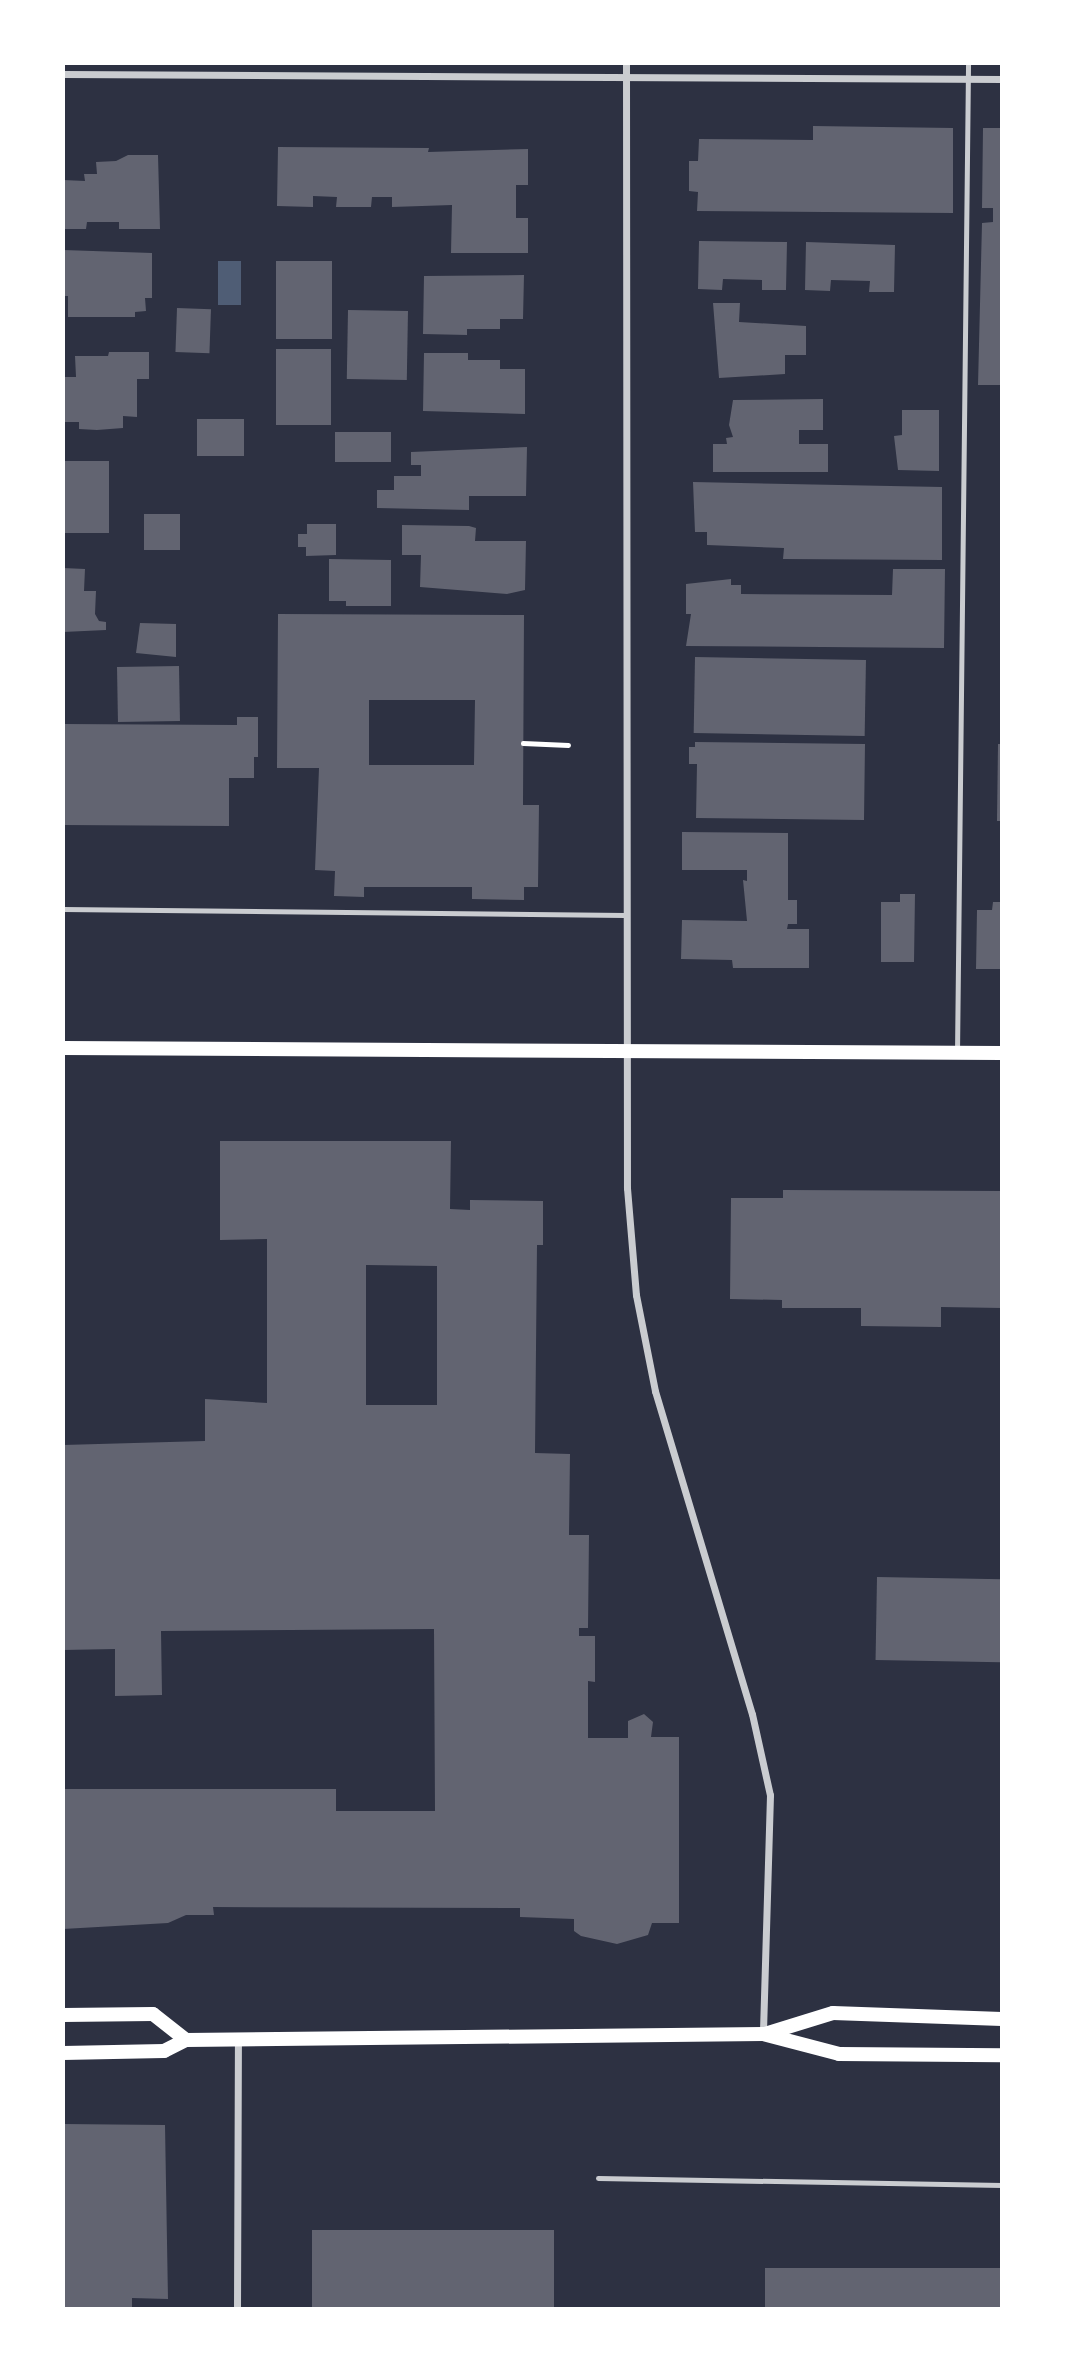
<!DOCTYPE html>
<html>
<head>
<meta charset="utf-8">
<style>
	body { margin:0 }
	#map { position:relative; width:1065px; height:2372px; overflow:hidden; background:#2d3142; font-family:Lora,serif }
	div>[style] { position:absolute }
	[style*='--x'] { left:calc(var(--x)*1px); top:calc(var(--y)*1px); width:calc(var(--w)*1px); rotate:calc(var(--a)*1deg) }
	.water>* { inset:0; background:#4f5d75; transform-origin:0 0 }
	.building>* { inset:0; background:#626471; transform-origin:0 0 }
	.path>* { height:4.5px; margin:-2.25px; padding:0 2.25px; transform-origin:2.25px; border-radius:2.25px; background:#fff }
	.service>* { height:5px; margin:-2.5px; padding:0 2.5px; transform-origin:2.5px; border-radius:2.5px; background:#caccd0 }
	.minor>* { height:7px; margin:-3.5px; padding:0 3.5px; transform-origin:3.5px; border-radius:3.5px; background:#caccd0 }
	.secondary>* { height:14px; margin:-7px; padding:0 7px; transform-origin:7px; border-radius:7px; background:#fff }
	span { translate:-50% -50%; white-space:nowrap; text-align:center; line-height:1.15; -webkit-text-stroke:7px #fff; paint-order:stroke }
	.frame { position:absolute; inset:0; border:65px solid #fff; pointer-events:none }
</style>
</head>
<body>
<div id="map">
	<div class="water">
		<i style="left:218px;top:261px;width:23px;height:44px"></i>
	</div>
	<div class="building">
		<i style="clip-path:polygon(813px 126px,953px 128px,953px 213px,697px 211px,698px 192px,689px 191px,689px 161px,698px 161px,699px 139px,813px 140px)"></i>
		<i style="clip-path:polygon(983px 128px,1002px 128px,1002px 385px,978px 385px,982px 223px,993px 222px,993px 208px,982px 208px)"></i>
		<i style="clip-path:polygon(278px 147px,429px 148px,428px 152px,528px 149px,528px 185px,516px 185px,516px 218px,528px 218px,528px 253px,451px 253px,452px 205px,392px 207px,392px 197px,372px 197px,371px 207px,336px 207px,337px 197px,313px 196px,313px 207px,277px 206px)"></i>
		<i style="clip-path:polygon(128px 155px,158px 155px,160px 229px,119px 229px,119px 222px,87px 222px,86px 229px,63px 229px,63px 180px,85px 181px,84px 174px,97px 174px,96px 162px,116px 161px)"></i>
		<i style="clip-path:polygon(699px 241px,787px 242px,786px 290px,762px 290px,762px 280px,723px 279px,722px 290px,698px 289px)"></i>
		<i style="clip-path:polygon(806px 242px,895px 245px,894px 292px,869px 292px,870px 281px,831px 280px,830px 291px,805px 290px)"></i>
		<i style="clip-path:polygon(63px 250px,152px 253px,152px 298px,145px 298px,146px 311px,135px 312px,135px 317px,68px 317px,68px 296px,63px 296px)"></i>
		<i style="left:276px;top:261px;width:56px;height:78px"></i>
		<i style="clip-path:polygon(524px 275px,523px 319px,500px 319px,500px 329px,467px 329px,467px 335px,423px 334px,424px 276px)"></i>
		<i style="clip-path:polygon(713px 303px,740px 303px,739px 322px,806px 326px,806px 355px,785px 355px,785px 374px,719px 378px)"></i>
		<i style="left:177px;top:308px;width:34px;height:44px;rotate:2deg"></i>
		<i style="left:348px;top:310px;width:60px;height:69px;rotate:1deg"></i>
		<i style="left:276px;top:349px;width:55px;height:76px"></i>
		<i style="clip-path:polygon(109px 352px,149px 352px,149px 379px,137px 379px,137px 417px,123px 416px,123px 428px,97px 430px,79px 429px,79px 422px,63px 422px,63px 377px,76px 377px,75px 356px,108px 356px)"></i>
		<i style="clip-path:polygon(424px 353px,468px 353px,468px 360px,500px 360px,500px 369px,525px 369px,525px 414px,423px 411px)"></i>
		<i style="clip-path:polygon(823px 399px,823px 430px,799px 430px,799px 444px,828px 444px,828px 472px,713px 472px,713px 444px,727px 444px,726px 438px,733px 437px,729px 425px,733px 400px)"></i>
		<i style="clip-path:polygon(902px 410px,939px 410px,939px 471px,898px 470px,894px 436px,902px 435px)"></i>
		<i style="left:244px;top:419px;width:37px;height:47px;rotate:90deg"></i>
		<i style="left:335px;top:432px;width:56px;height:30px"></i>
		<i style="clip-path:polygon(527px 447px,526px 496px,469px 496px,469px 510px,377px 508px,377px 490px,394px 490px,394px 476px,421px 476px,421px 465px,411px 465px,411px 452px)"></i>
		<i style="left:63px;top:461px;width:46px;height:72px"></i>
		<i style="clip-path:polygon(693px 482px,942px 487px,942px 560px,783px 559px,784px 548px,707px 545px,707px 532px,695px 532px)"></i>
		<i style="left:144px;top:514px;width:36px;height:36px"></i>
		<i style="clip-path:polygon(307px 524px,336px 524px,336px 555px,306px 556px,306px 547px,298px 547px,298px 534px,307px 534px)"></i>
		<i style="clip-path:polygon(402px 525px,469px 526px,476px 528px,475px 541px,526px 541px,525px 590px,507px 594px,420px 587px,421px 555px,402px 555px)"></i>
		<i style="clip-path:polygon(329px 559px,391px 560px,391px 606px,346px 606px,346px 601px,329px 601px)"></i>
		<i style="clip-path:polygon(63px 568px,85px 569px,84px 591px,96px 591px,95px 614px,99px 621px,106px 622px,106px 630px,63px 632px)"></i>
		<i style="clip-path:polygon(893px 569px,945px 569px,944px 648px,686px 646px,691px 614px,686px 614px,686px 584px,731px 579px,731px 585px,741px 585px,741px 594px,892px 595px)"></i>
		<i style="clip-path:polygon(evenodd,278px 614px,524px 615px,523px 805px,539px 805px,538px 887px,524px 887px,524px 900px,472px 899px,472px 887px,364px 887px,364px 897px,334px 896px,335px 871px,315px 870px,319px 768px,277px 768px,278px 614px,369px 700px,475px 700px,474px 765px,369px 765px,369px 700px)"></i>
		<i style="clip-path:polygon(140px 623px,176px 624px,176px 657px,136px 653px)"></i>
		<i style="left:695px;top:657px;width:171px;height:76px;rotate:1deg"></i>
		<i style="left:179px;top:666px;width:55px;height:62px;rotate:89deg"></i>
		<i style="clip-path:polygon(237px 717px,258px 717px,258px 757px,254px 757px,254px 778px,229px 778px,229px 826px,63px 825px,63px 724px,237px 725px)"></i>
		<i style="clip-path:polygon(695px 742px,865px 744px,864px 820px,696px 818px,697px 764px,689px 764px,689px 747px,695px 747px)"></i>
		<i style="clip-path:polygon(998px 744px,1002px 744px,1002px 821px,997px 821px)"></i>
		<i style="clip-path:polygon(682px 832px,788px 833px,788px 900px,797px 900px,797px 924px,788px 924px,787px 929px,809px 929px,809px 968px,733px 968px,732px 960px,681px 959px,682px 920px,747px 921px,743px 880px,747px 881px,747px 870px,682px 870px)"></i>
		<i style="clip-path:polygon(900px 894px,915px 894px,914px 962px,881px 962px,881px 902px,900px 902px)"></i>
		<i style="clip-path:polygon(993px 902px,1002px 902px,1002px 969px,976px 969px,977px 910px,992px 910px)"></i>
		<i style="clip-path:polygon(evenodd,220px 1141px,451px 1141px,450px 1209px,470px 1210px,470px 1200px,543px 1201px,543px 1245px,537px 1245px,535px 1453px,570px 1454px,569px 1535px,589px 1535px,588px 1628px,579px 1628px,579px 1636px,595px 1636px,595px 1682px,588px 1681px,588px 1738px,628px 1738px,628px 1721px,644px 1714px,653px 1722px,651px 1737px,679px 1737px,679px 1923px,652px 1923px,648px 1935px,617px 1944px,581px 1936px,574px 1931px,574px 1919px,520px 1917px,520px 1908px,213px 1907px,214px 1915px,186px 1915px,168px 1923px,63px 1929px,63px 1789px,336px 1789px,336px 1811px,435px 1811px,434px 1629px,161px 1631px,162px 1695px,115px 1696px,115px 1649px,63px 1650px,63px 1445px,205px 1441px,205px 1399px,267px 1403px,267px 1239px,220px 1240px,220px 1141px,366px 1265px,437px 1266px,437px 1405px,366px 1405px,366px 1265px)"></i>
		<i style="clip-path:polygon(783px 1190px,1002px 1191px,1002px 1308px,941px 1307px,941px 1327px,861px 1326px,861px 1308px,782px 1308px,782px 1300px,730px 1299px,731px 1198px,783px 1198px)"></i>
		<i style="left:877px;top:1577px;width:125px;height:83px;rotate:1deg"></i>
		<i style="clip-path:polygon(63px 2124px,165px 2125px,168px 2299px,132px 2298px,132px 2309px,63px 2309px)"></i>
		<i style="left:312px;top:2230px;width:242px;height:79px"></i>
		<i style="left:765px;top:2268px;width:237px;height:41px"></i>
	</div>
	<div class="path">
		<i style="--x:523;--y:743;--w:45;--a:2.5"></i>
	</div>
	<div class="service">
		<i style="--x:63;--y:909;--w:562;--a:0.61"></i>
		<i style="--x:957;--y:1053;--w:990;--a:-89.36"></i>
		<i style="--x:598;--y:2178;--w:404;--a:1"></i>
	</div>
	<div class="minor">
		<i style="--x:626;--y:63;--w:1125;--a:89.95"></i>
		<i style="--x:627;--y:1188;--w:107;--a:85.2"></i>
		<i style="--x:636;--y:1295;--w:98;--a:78.8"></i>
		<i style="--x:655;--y:1391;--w:337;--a:73.3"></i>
		<i style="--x:752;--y:1714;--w:83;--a:77.5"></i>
		<i style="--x:770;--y:1795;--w:239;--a:91.7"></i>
		<i style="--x:63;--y:74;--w:939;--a:0.31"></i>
		<i style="--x:237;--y:2309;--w:269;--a:-89.8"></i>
	</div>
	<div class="secondary">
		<i style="--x:63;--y:1048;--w:939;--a:0.31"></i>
		<i style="--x:63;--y:2015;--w:90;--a:-0.6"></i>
		<i style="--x:153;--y:2014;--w:42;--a:38.2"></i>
		<i style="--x:765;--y:2034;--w:71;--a:-17.2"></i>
		<i style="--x:833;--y:2013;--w:169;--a:2"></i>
		<i style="--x:63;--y:2053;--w:101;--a:-1.1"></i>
		<i style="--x:164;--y:2051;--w:25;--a:-27"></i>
		<i style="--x:186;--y:2040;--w:577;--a:-0.6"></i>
		<i style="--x:763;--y:2034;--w:79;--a:14.7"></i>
		<i style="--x:839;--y:2054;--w:163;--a:0.4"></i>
	</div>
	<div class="frame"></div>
</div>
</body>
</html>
